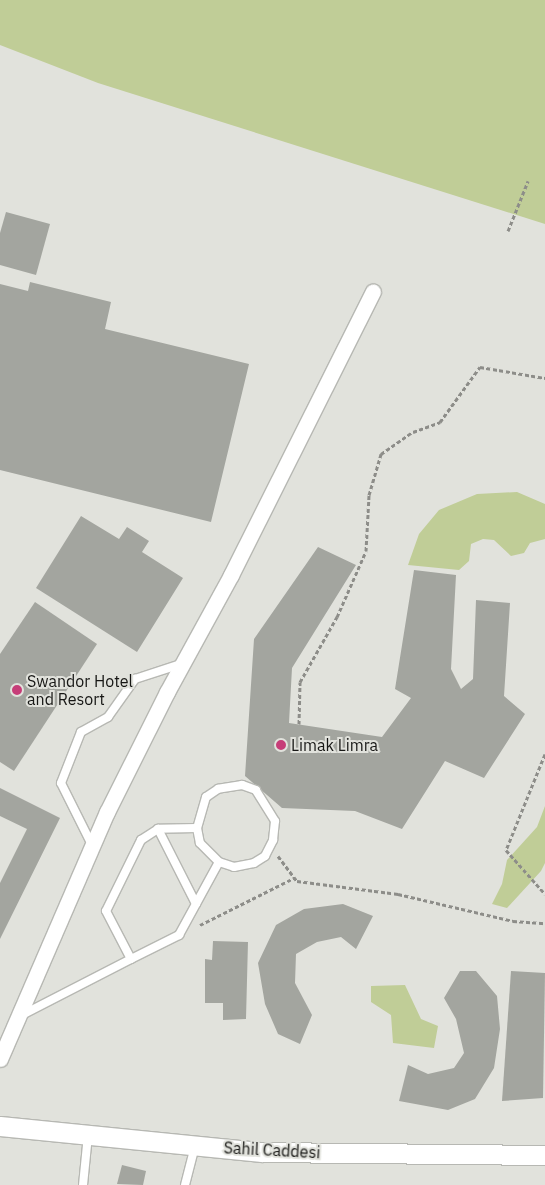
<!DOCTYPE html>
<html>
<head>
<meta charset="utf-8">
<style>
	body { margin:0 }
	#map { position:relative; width:545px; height:1185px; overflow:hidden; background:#e1e2dc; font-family:"IBM Plex Sans",sans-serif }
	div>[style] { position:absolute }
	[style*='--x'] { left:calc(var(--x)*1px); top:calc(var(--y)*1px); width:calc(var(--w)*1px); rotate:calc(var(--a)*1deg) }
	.water>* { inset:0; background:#c0cd97 }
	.building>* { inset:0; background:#a3a59f }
	.path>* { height:3px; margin-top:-1.5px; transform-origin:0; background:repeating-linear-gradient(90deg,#8d8d89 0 4px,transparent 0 6.5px) }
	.roads { filter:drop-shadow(1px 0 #b7b8b3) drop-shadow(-1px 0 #b7b8b3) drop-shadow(0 1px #b7b8b3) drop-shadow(0 -1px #b7b8b3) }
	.service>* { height:8px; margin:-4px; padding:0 4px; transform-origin:4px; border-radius:4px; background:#fff }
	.minor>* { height:15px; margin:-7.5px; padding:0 7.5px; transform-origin:7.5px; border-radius:7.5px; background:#fff }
	.tertiary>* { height:19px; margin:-9.5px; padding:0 9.5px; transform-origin:9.5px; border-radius:9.5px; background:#fff }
	.dots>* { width:14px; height:14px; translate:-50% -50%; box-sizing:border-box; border:2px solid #e1e2dc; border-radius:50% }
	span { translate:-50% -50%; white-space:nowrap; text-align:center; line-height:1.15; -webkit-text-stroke:4px #e1e2dc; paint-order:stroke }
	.poi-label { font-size:16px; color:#171715 }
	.left { translate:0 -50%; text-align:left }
	.street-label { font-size:16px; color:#171715 }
</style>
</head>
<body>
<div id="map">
	<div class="water">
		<i style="clip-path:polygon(0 0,545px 0,545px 224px,98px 83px,0 45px)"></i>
		<i style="clip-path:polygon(517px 492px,545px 504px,545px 539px,530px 543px,524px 553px,511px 556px,494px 540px,483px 539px,471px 544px,469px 561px,459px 570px,408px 565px,419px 534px,439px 510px,477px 494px)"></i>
		<i style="clip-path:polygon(545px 806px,545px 863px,541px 871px,507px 908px,492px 904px,502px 884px,507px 860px,537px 827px)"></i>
		<i style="clip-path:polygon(405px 985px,421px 1019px,438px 1026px,434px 1048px,393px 1043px,391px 1015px,371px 1002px,371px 986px)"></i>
	</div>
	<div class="building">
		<i style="clip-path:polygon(6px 212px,50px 224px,36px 275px,0 265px,0 233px)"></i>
		<i style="clip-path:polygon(30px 282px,111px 302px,105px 329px,249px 364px,211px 522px,0 470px,0 284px,28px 291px)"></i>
		<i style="clip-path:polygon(81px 516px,119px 539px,127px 527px,149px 541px,142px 552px,183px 578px,137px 652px,36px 588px)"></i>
		<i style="clip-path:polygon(318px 547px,356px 565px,292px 668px,289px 723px,382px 737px,411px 698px,395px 689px,414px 570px,456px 575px,451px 669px,461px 689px,473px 679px,476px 600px,510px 603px,504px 696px,525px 714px,484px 778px,445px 761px,402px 829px,355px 811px,282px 808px,245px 776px,254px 639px)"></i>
		<i style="clip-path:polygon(35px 602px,97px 644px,14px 771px,0 762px,0 654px)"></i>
		<i style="clip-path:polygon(0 788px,60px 818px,0 939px,0 883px,27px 829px,0 816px)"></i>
		<i style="clip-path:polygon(343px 904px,373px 916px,356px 949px,341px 937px,317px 942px,296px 954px,295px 983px,312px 1015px,300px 1044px,278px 1034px,265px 1004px,258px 963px,276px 925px,304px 909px)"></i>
		<i style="clip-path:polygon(213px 941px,248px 942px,246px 1019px,223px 1020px,223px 1003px,205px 1003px,205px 959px,212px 960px)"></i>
		<i style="clip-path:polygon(460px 971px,476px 971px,497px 996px,500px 1029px,494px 1068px,475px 1099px,448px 1110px,399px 1101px,408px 1065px,428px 1074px,454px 1068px,464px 1053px,456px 1019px,444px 998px)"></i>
		<i style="clip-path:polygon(511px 971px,545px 973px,543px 1098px,502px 1101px)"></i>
		<i style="clip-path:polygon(122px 1165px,146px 1171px,143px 1185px,117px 1184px)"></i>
	</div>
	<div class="path">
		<i style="--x:508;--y:231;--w:54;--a:-68.2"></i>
		<i style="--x:299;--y:724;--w:42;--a:-88.6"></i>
		<i style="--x:300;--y:682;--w:75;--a:-60.4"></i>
		<i style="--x:337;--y:617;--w:72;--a:-66.3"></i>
		<i style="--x:366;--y:551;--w:56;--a:-86.9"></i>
		<i style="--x:369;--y:495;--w:43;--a:-73.7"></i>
		<i style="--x:381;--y:454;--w:39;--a:-35"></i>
		<i style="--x:413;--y:432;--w:29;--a:-20"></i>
		<i style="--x:440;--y:422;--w:68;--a:-54"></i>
		<i style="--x:480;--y:367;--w:66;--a:9.6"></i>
		<i style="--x:545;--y:754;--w:104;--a:112.1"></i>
		<i style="--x:506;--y:850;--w:59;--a:48.4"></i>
		<i style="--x:278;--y:856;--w:31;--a:53"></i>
		<i style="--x:297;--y:881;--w:102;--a:7.3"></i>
		<i style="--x:398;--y:894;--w:118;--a:13.2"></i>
		<i style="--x:513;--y:921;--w:32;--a:4"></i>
		<i style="--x:200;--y:925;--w:105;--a:-26.6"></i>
	</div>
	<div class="roads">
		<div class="service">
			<i style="--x:197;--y:828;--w:15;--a:79"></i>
			<i style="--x:200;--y:843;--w:27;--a:45"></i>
			<i style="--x:158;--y:829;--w:84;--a:63.1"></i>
			<i style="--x:92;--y:845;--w:69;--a:-116.6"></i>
			<i style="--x:61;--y:783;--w:55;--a:-68.6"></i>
			<i style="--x:81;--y:732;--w:31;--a:-29"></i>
			<i style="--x:108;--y:717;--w:47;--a:-54.6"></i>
			<i style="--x:135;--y:679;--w:48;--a:-18.1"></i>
			<i style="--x:22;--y:1015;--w:123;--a:-27.2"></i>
			<i style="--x:131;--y:959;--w:54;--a:-26.6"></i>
			<i style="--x:179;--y:935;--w:83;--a:-61.3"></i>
			<i style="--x:219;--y:862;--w:16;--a:18"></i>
			<i style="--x:234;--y:867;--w:20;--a:-11"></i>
			<i style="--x:254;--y:863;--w:13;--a:-32"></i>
			<i style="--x:265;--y:856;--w:18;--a:-63"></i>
			<i style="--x:273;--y:840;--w:19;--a:-84"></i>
			<i style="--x:275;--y:821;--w:36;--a:-122"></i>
			<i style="--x:256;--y:790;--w:15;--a:-160"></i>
			<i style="--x:242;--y:785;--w:24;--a:171"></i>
			<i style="--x:218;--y:789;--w:14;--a:146"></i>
			<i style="--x:206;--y:797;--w:32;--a:106"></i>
			<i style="--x:197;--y:828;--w:39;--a:179"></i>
			<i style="--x:158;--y:829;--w:20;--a:147"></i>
			<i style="--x:141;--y:840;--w:79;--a:116.2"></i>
			<i style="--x:106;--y:911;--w:54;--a:62.5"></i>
			<i style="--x:83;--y:1185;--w:50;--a:-84.3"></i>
			<i style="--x:185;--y:1185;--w:40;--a:-75.6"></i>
		</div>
		<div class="minor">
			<i style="--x:0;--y:1059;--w:269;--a:-66.6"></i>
			<i style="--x:107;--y:812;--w:134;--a:-63.4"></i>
			<i style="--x:167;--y:692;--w:133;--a:-61.3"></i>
			<i style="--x:231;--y:575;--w:317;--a:-63.4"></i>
		</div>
		<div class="tertiary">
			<i style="--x:0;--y:1126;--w:263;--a:5.7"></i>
			<i style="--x:262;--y:1152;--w:283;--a:0.6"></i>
		</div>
	</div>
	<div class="dots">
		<i style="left:17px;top:690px;background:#c63d78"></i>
		<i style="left:281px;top:745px;background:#c63d78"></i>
	</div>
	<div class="poi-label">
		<span class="left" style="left:27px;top:690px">Swandor Hotel<br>and Resort</span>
		<span class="left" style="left:291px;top:745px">Limak Limra</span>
	</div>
	<div class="street-label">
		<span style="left:272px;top:1150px;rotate:3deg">Sahil Caddesi</span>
	</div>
</div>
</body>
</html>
